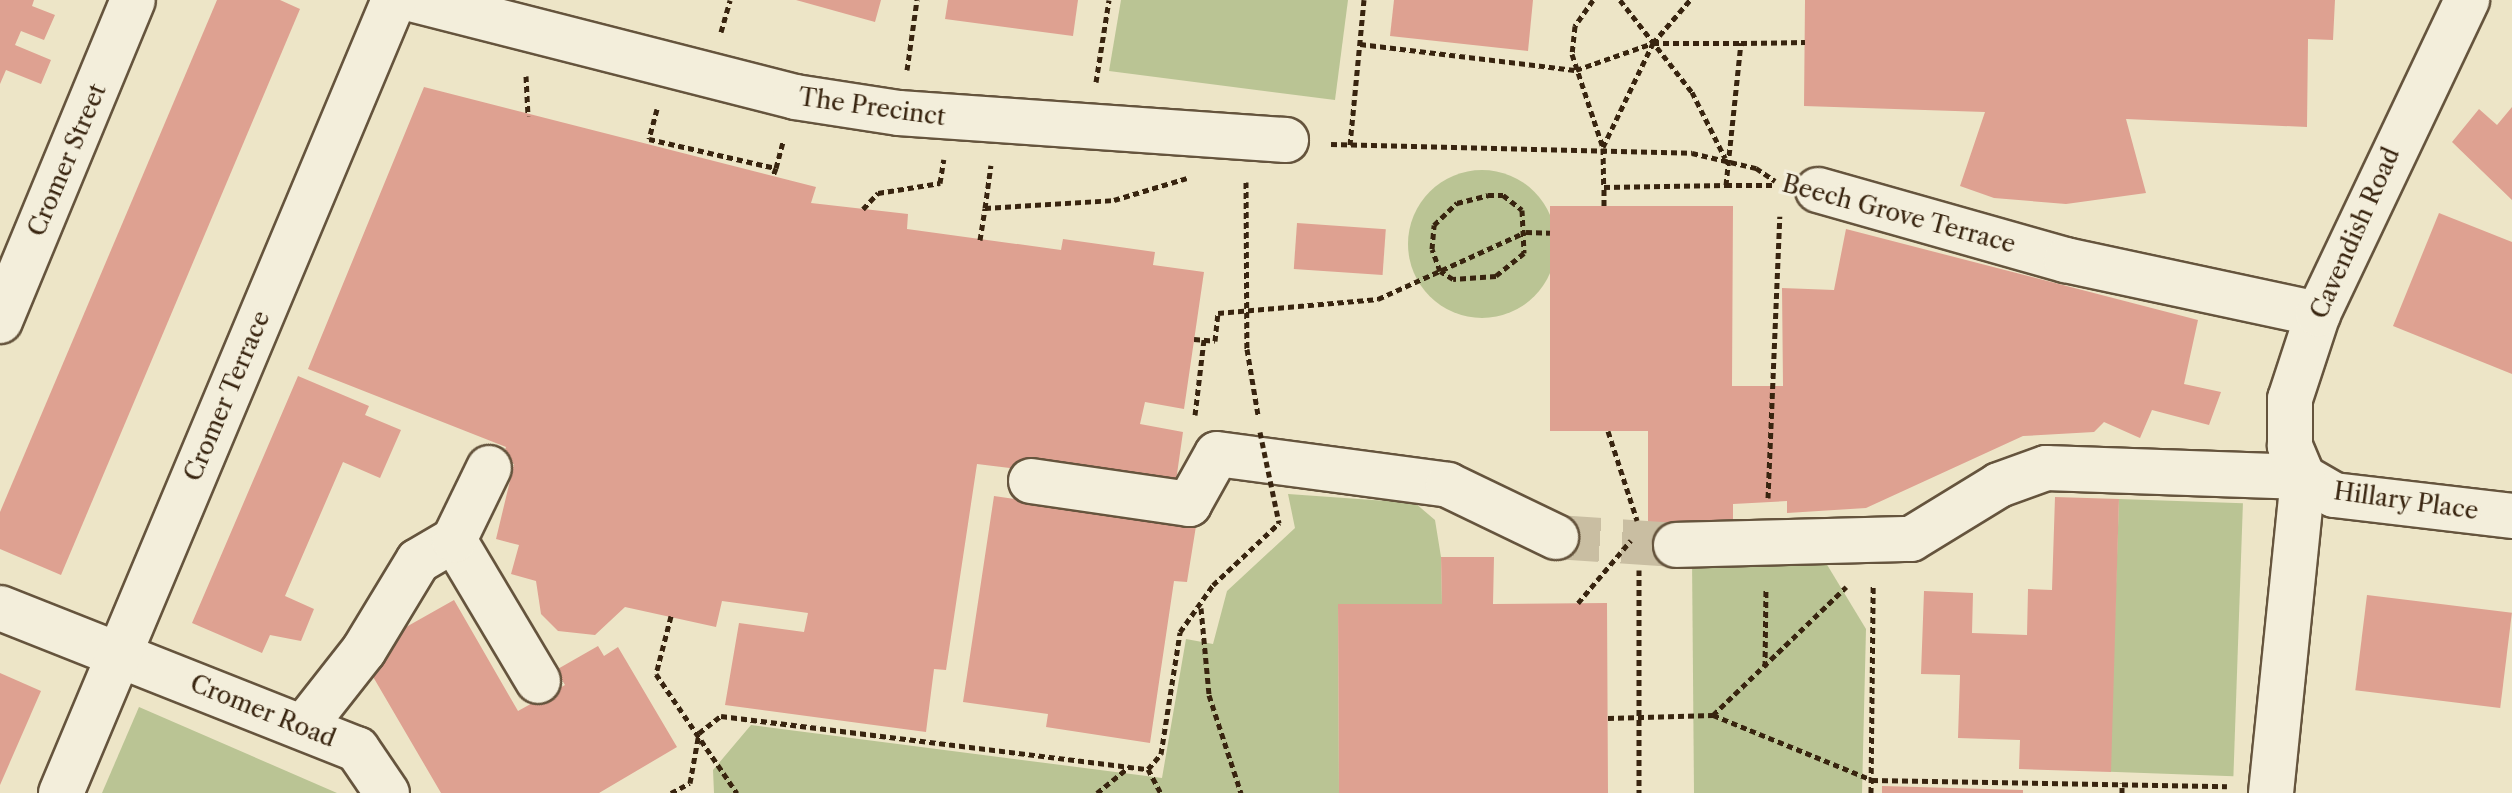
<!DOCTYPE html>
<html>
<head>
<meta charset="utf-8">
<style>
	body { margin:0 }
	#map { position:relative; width:2512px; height:793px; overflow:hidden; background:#ede5c7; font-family:"Libre Caslon Text",serif }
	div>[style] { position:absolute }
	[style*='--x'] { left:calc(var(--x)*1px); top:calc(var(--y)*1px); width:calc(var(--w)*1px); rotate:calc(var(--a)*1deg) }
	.green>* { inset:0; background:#bac494; transform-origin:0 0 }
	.round { border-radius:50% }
	.building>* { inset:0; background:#dea191; transform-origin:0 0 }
	.minor-tunnel>* { height:44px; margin-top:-22px; transform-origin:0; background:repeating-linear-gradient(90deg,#c9bea2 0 44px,transparent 0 66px) }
	.path>* { height:5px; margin-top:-2.5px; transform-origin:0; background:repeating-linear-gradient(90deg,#38240f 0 6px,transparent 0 10px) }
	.roads { filter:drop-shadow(2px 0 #65543d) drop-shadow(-2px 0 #65543d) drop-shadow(0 2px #65543d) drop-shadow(0 -2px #65543d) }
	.minor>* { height:44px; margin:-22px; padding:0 22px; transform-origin:22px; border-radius:22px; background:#f3eedb }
	.path-bridge>* { height:5px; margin-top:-2.5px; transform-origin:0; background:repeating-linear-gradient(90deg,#38240f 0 6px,transparent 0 10px) }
	span { translate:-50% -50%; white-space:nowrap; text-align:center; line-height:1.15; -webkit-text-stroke:6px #f3eedb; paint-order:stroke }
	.street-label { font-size:24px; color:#38240f }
</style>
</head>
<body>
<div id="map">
	<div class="green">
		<i style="clip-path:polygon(1121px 0,1348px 0,1335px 100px,1109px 71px)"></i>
		<i class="round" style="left:1408px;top:170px;width:148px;height:148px"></i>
		<i style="clip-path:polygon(1288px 494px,1415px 503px,1435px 520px,1441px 557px,1442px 604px,1338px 605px,1339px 793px,714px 793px,713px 770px,751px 725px,1162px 778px,1186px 639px,1213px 644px,1227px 591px,1295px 528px)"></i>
		<i style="left:2119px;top:499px;width:124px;height:273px;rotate:2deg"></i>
		<i style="clip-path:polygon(1692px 558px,1826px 563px,1866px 629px,1862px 793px,1694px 793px)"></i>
		<i style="clip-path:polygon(139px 707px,337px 793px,102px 793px)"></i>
	</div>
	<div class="building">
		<i style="clip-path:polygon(0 0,34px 0,32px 6px,55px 15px,44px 40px,21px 31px,15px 45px,51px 60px,41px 84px,6px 70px,0 84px)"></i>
		<i style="clip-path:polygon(217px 0,280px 0,300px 9px,61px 575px,0 549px,0 512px)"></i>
		<i style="clip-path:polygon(796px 0,881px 0,875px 22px)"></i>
		<i style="clip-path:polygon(948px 0,1078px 0,1073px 36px,945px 19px)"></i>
		<i style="clip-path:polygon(1394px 0,1533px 0,1528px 51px,1390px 36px)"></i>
		<i style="clip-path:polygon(1805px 0,2335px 0,2333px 40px,2308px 39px,2307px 127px,2126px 119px,2146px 193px,2066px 204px,1994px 198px,1960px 186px,1985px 112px,1804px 106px)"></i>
		<i style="clip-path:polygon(424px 87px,816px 187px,811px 203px,908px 214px,907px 229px,1061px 250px,1063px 239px,1155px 252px,1153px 265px,1204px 272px,1184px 409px,1145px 402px,1140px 424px,1183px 432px,1175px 488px,977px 464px,946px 670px,934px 669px,926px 732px,725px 705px,739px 623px,804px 632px,808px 613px,722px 601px,716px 627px,625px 607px,595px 635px,558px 631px,541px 614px,536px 581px,511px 574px,519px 545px,496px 539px,514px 464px,502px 460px,506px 447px,308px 369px)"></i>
		<i style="clip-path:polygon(2512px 107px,2512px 200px,2452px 142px,2479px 109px,2497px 125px)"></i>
		<i style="clip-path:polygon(1550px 206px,1733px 206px,1732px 386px,1783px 386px,1782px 288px,1834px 290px,1846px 229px,2198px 320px,2184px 384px,2221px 392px,2209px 425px,2152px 410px,2140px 438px,2104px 422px,2094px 432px,2023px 436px,1866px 508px,1787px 513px,1787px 501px,1733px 504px,1733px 524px,1648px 523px,1648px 431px,1550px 431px)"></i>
		<i style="clip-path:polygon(2439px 213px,2512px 242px,2512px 374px,2393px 326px)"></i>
		<i style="left:1297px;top:223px;width:89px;height:46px;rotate:4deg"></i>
		<i style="clip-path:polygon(298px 376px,369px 406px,365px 415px,401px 430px,380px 478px,343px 462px,285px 596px,314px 609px,301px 641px,270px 635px,262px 653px,192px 623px)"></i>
		<i style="clip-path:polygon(994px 496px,1196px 526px,1187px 582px,1174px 581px,1150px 743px,1046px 727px,1048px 714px,963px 702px)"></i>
		<i style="clip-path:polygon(2055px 497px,2119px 499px,2111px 772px,2019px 769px,2020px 740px,1958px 738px,1960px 675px,1921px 674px,1924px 591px,1973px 593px,1972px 633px,2027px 635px,2028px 589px,2052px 590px)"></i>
		<i style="clip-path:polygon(1441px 557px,1494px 557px,1493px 604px,1607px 603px,1608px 793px,1339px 793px,1338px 604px,1442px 604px)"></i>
		<i style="left:2367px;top:595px;width:146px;height:96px;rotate:7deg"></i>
		<i style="clip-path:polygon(454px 600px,518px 711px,565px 685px,556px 670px,598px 646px,604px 656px,618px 647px,677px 747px,599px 793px,441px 793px,372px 675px,383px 640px)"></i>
		<i style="clip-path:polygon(0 673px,41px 691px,0 785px)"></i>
		<i style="clip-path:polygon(1882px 786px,2023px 790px,2023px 793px,1882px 793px)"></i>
	</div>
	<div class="minor-tunnel">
		<i style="--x:1556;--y:537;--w:120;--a:3.8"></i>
	</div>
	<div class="path">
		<i style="--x:1593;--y:0;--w:32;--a:125"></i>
		<i style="--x:1575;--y:26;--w:28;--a:96"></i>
		<i style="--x:1572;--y:54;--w:99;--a:71.7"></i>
		<i style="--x:1603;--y:148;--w:39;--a:89"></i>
		<i style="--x:1620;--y:0;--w:117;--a:52"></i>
		<i style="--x:1692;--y:92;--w:74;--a:63.4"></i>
		<i style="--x:721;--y:32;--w:33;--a:-74"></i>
		<i style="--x:1360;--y:44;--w:218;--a:6.9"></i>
		<i style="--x:1576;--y:70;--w:82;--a:-19.3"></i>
		<i style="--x:1653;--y:43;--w:88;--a:0"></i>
		<i style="--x:907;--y:70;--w:71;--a:-81.9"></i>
		<i style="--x:526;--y:76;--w:40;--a:87.1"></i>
		<i style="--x:1096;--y:82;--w:83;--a:-81"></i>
		<i style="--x:657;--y:109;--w:31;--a:105"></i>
		<i style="--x:649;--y:139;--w:130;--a:12.9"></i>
		<i style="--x:776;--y:168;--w:9;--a:111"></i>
		<i style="--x:1331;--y:144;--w:361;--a:1.4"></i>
		<i style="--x:1692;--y:153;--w:66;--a:13.2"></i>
		<i style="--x:1756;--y:168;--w:23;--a:34"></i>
		<i style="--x:1350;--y:145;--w:146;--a:-84.5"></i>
		<i style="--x:1603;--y:147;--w:115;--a:-64.3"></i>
		<i style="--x:1653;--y:43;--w:57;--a:-49.3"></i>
		<i style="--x:776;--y:168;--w:28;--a:-75"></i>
		<i style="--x:1246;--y:182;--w:167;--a:89.7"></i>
		<i style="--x:1247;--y:349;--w:67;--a:80.5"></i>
		<i style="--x:1726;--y:185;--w:48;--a:0"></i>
		<i style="--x:1488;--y:195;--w:15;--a:0"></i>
		<i style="--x:1503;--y:195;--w:24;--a:38"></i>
		<i style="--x:1522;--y:210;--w:43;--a:87.3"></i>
		<i style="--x:1524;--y:253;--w:36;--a:141"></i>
		<i style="--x:1496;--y:276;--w:43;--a:176"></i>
		<i style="--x:1453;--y:279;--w:15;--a:-148"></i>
		<i style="--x:1440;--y:271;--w:23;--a:-110"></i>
		<i style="--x:1432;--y:249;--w:24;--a:-85"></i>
		<i style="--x:1434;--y:225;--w:32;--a:-44"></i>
		<i style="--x:1457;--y:203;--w:32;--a:-14"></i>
		<i style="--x:1604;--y:206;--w:19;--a:-90"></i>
		<i style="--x:1604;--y:187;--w:122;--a:-0.9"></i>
		<i style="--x:1726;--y:185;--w:143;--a:-84"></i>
		<i style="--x:1741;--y:43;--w:64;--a:-0.9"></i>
		<i style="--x:985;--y:208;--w:43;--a:-82.1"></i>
		<i style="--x:863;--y:209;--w:22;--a:-47"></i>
		<i style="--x:878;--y:193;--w:63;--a:-9.2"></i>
		<i style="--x:940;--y:183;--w:24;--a:-81"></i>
		<i style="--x:980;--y:240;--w:32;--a:-81"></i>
		<i style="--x:985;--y:208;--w:129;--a:-3.5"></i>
		<i style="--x:1114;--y:200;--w:76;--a:-16.8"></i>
		<i style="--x:1194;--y:339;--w:21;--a:5"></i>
		<i style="--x:1215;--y:341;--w:28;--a:-84"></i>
		<i style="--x:1218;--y:313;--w:161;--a:-5"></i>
		<i style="--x:1378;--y:299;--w:162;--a:-24.4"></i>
		<i style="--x:1526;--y:232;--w:24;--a:2"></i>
		<i style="--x:1195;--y:415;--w:76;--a:-83.2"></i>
		<i style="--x:1608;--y:431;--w:94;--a:72"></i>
		<i style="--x:1768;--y:498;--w:282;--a:-87.6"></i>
		<i style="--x:1639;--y:570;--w:223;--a:90"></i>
		<i style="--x:1578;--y:603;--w:82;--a:-49.9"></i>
		<i style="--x:1201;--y:608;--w:87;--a:84.7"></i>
		<i style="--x:1209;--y:695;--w:103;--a:71.9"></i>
		<i style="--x:671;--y:616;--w:60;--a:104.5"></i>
		<i style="--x:656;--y:674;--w:144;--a:55.8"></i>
		<i style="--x:1765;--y:667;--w:79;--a:-89.3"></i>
		<i style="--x:1713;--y:715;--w:172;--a:22.2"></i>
		<i style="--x:1872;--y:780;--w:355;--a:1"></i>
		<i style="--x:1608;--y:718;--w:105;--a:-1.6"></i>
		<i style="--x:1713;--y:715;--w:185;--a:-43.9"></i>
		<i style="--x:1148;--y:769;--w:27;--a:62"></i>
		<i style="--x:671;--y:793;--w:21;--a:-28"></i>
		<i style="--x:690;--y:783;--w:51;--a:-79.8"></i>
		<i style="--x:699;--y:733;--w:28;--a:-38"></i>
		<i style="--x:721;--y:716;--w:430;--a:7.1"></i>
		<i style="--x:1148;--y:769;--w:20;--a:-49"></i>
		<i style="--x:1161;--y:754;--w:123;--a:-81.1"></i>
		<i style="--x:1180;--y:632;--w:57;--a:-54.9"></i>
		<i style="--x:1213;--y:585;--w:91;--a:-43.2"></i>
		<i style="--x:1097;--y:793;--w:41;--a:-39.1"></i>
		<i style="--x:1871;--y:793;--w:208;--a:-89.4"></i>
		<i style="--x:2122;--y:793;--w:10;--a:-90"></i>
	</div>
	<div class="roads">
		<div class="minor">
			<i style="--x:415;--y:0;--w:392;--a:14.3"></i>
			<i style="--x:795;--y:97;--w:105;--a:8.7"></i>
			<i style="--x:899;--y:113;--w:388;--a:4"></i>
			<i style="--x:1818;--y:190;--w:258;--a:15.8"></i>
			<i style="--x:2066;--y:260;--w:258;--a:12.1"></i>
			<i style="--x:0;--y:321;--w:347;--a:-67.5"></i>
			<i style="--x:1031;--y:481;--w:160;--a:8.3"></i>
			<i style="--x:1189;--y:504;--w:57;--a:-60.8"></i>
			<i style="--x:1217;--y:454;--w:233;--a:7.6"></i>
			<i style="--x:1448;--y:485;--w:120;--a:25.7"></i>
			<i style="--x:454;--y:540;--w:164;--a:59.2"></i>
			<i style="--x:1676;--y:545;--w:235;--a:-1.5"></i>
			<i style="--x:1911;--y:539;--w:103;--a:-31.5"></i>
			<i style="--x:1999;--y:485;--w:50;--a:-19.9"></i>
			<i style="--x:2046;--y:468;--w:257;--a:2"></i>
			<i style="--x:2303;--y:477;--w:36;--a:30"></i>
			<i style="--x:2334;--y:495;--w:179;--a:6.7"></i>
			<i style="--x:0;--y:608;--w:384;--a:21.6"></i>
			<i style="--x:357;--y:749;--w:53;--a:55.7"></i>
			<i style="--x:305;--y:725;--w:95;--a:-51.8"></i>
			<i style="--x:364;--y:650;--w:104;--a:-58.8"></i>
			<i style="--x:418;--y:561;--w:42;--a:-30.3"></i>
			<i style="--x:454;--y:540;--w:80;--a:-64.1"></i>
			<i style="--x:61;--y:793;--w:860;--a:-67.22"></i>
			<i style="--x:2271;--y:793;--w:318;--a:-84.2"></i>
			<i style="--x:2303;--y:477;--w:34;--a:-113"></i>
			<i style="--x:2290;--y:446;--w:47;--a:-90"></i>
			<i style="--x:2290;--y:399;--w:89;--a:-71.8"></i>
			<i style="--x:2318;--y:314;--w:348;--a:-64.6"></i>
		</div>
	</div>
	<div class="path-bridge">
		<i style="--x:1260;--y:432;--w:93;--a:78.2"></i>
	</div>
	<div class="street-label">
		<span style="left:872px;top:107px;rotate:8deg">The Precinct</span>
		<span style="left:67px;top:160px;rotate:-67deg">Cromer Street</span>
		<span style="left:1899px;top:214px;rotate:15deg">Beech Grove Terrace</span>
		<span style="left:2355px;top:233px;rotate:-66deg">Cavendish Road</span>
		<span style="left:227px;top:396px;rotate:-67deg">Cromer Terrace</span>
		<span style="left:2406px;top:501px;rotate:8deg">Hillary Place</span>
		<span style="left:263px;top:711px;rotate:22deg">Cromer Road</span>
	</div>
</div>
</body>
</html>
